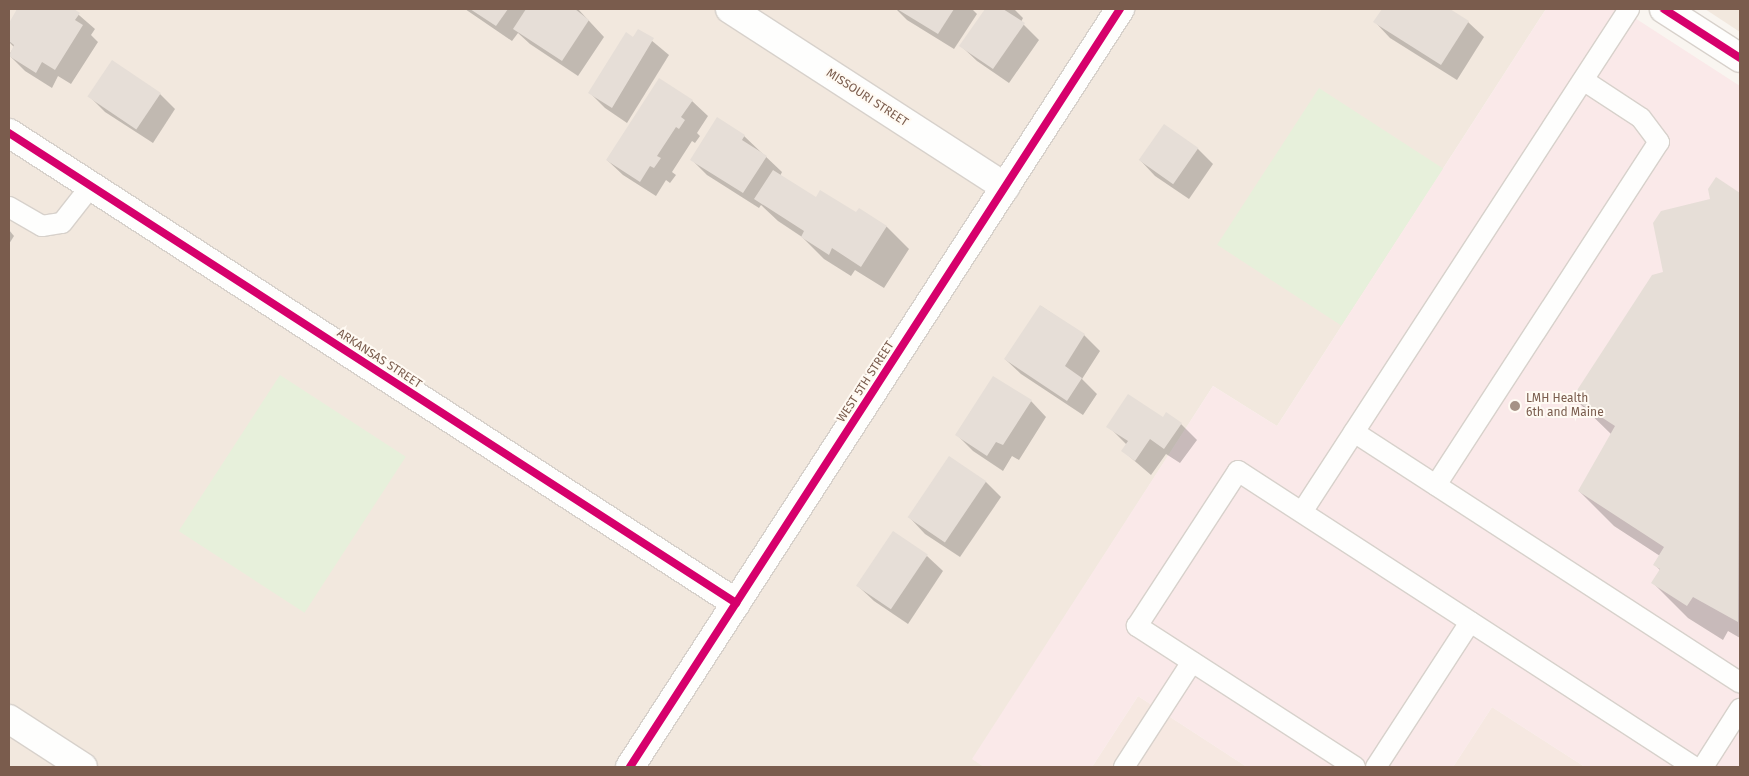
<!DOCTYPE html>
<html>
<head>
<meta charset="utf-8">
<style>
	body { margin:0 }
	#map { position:relative; width:1749px; height:776px; overflow:hidden; background:#f9f5f0; font-family:"Fira Sans",sans-serif }
	div>[style] { position:absolute }
	[style*='--x'] { left:calc(var(--x)*1px); top:calc(var(--y)*1px); width:calc(var(--w)*1px); rotate:calc(var(--a)*1deg) }
	.residential>* { inset:0; background:#f2e8de }
	.commercial>* { inset:0; background:#f6e8e1 }
	.medical>* { inset:0; background:#fae9e9 }
	.green>* { inset:0; background:#e7f0db; transform-origin:0 0 }
	.shadow>* { inset:0; background:#0003 }
	.building>* { inset:0; background:#e6ded7; transform-origin:0 0 }
	.roads { filter:drop-shadow(1px 0 #d7d1cb) drop-shadow(-1px 0 #d7d1cb) drop-shadow(0 1px #d7d1cb) drop-shadow(0 -1px #d7d1cb) }
	.service>* { height:20px; margin:-10px; padding:0 10px; transform-origin:10px; border-radius:10px; background:#fefefd }
	.minor>* { height:28px; margin:-14px; padding:0 14px; transform-origin:14px; border-radius:14px; background:#fefefd }
	.tertiary>* { height:28px; margin:-14px; padding:0 14px; transform-origin:14px; border-radius:14px; background:#fefefd }
	.cycleway>* { height:8px; margin:-4px; padding:0 4px; transform-origin:4px; border-radius:4px; background:#d6006c }
	.dots>* { width:14px; height:14px; translate:-50% -50%; box-sizing:border-box; border:2px solid #fffaf3; border-radius:50% }
	span { translate:-50% -50%; white-space:nowrap; text-align:center; line-height:1.15; -webkit-text-stroke:4px #fffaf3; paint-order:stroke }
	.street-label { font-size:12px; color:#7a5c4d }
	.poi-label { font-size:12px; color:#7a5c4d }
	.left { translate:0 -50%; text-align:left }
	.frame { position:absolute; inset:0; border:10px solid #7a5c4d; pointer-events:none }
</style>
</head>
<body>
<div id="map">
	<div class="residential">
		<i style="clip-path:polygon(9px 9px,1546px 9px,1277px 426px,1213px 386px,973px 759px,984px 767px,9px 767px)"></i>
		<i style="clip-path:polygon(1705px 9px,1740px 9px,1740px 32px)"></i>
	</div>
	<div class="commercial">
		<i style="clip-path:polygon(1138px 696px,1247px 767px,1092px 767px)"></i>
		<i style="clip-path:polygon(1492px 707px,1585px 767px,1453px 767px)"></i>
	</div>
	<div class="medical">
		<i style="clip-path:polygon(1546px 9px,1621px 9px,1740px 86px,1740px 767px,1585px 767px,1492px 707px,1453px 767px,1247px 767px,1138px 696px,1092px 767px,984px 767px,972px 759px,1213px 386px,1277px 426px)"></i>
	</div>
	<div class="green">
		<i style="left:1319px;top:88px;width:148px;height:187px;rotate:33deg"></i>
		<i style="left:280px;top:375px;width:150px;height:186px;rotate:33deg"></i>
	</div>
	<div class="shadow">
		<i style="clip-path:polygon(19px 9px,72px 9px,95px 29px,91px 35px,98px 42px,71px 84px,58px 76px,52px 88px,25px 71px,9px 55px,14px 47px,9px 42px,9px 25px)"></i>
		<i style="clip-path:polygon(465px 9px,578px 9px,604px 37px,578px 76px,530px 44px,518px 33px,512px 41px)"></i>
		<i style="clip-path:polygon(896px 9px,972px 9px,977px 14px,954px 49px,907px 20px)"></i>
		<i style="clip-path:polygon(986px 9px,1014px 9px,1023px 18px,1021px 22px,1039px 40px,1009px 83px,977px 61px,961px 46px)"></i>
		<i style="clip-path:polygon(1383px 9px,1448px 9px,1468px 22px,1484px 37px,1457px 80px,1390px 38px,1375px 22px)"></i>
		<i style="clip-path:polygon(639px 30px,669px 55px,627px 123px,605px 108px,590px 93px)"></i>
		<i style="clip-path:polygon(160px 94px,175px 109px,153px 143px,105px 112px,90px 97px)"></i>
		<i style="clip-path:polygon(692px 101px,708px 116px,697px 133px,700px 136px,695px 143px,692px 141px,672px 172px,676px 175px,670px 183px,666px 180px,656px 196px,623px 175px,607px 160px)"></i>
		<i style="clip-path:polygon(744px 136px,782px 172px,780px 176px,816px 199px,857px 214px,860px 210px,887px 227px,909px 249px,884px 288px,855px 270px,851px 276px,824px 259px,802px 237px,778px 221px,761px 205px,759px 208px,707px 175px,692px 160px)"></i>
		<i style="clip-path:polygon(1197px 148px,1213px 164px,1189px 199px,1155px 176px,1140px 160px)"></i>
		<i style="clip-path:polygon(1716px 178px,1740px 194px,1740px 638px,1728px 631px,1723px 640px,1688px 618px,1653px 583px,1661px 571px,1654px 564px,1660px 556px,1614px 526px,1579px 491px,1612px 435px,1574px 398px,1665px 273px,1712px 200px)"></i>
		<i style="clip-path:polygon(9px 230px,14px 236px,9px 244px)"></i>
		<i style="clip-path:polygon(1041px 306px,1084px 335px,1100px 351px,1082px 379px,1097px 394px,1083px 415px,1021px 374px,1005px 359px)"></i>
		<i style="clip-path:polygon(1031px 401px,1046px 417px,1019px 460px,1012px 456px,1003px 471px,973px 451px,957px 435px)"></i>
		<i style="clip-path:polygon(1163px 418px,1181px 424px,1197px 440px,1180px 463px,1166px 454px,1151px 475px,1123px 451px,1127px 445px,1108px 426px)"></i>
		<i style="clip-path:polygon(985px 481px,1001px 497px,960px 557px,925px 534px,910px 518px)"></i>
		<i style="clip-path:polygon(927px 556px,943px 571px,908px 624px,874px 601px,858px 586px)"></i>
	</div>
	<div class="building">
		<i style="clip-path:polygon(17px 9px,74px 9px,80px 13px,75px 20px,83px 25px,55px 70px,42px 62px,36px 73px,9px 56px,14px 45px,9px 41px,9px 23px)"></i>
		<i style="clip-path:polygon(470px 9px,508px 9px,496px 26px)"></i>
		<i style="clip-path:polygon(526px 9px,575px 9px,589px 20px,562px 61px,513px 29px)"></i>
		<i style="clip-path:polygon(897px 9px,954px 9px,938px 34px)"></i>
		<i style="clip-path:polygon(985px 9px,1003px 9px,1025px 23px,993px 69px,959px 46px)"></i>
		<i style="clip-path:polygon(1382px 9px,1450px 9px,1469px 21px,1441px 65px,1373px 22px)"></i>
		<i style="clip-path:polygon(638px 29px,654px 38px,612px 108px,588px 93px,626px 32px,633px 37px)"></i>
		<i style="left:112px;top:60px;width:59px;height:44px;rotate:34deg"></i>
		<i style="clip-path:polygon(659px 78px,693px 100px,681px 117px,685px 120px,679px 129px,676px 127px,657px 156px,661px 158px,654px 168px,650px 166px,640px 182px,606px 160px)"></i>
		<i style="clip-path:polygon(717px 117px,745px 135px,742px 140px,767px 156px,743px 193px,690px 160px)"></i>
		<i style="left:1164px;top:124px;width:42px;height:44px;rotate:35deg"></i>
		<i style="clip-path:polygon(773px 170px,816px 197px,820px 190px,856px 212px,859px 208px,887px 226px,861px 267px,832px 248px,829px 255px,801px 237px,804px 231px,754px 199px)"></i>
		<i style="clip-path:polygon(1716px 177px,1740px 193px,1738px 622px,1693px 597px,1687px 606px,1651px 583px,1660px 569px,1653px 565px,1664px 547px,1578px 491px,1615px 426px,1572px 398px,1652px 275px,1663px 272px,1653px 223px,1661px 211px,1710px 199px,1708px 189px)"></i>
		<i style="clip-path:polygon(1040px 305px,1085px 334px,1065px 366px,1082px 378px,1067px 401px,1004px 359px)"></i>
		<i style="clip-path:polygon(993px 376px,1032px 400px,1003px 445px,996px 442px,987px 456px,955px 435px)"></i>
		<i style="clip-path:polygon(1128px 394px,1163px 417px,1166px 412px,1182px 423px,1164px 449px,1150px 439px,1135px 461px,1121px 451px,1128px 441px,1106px 427px)"></i>
		<i style="left:949px;top:456px;width:45px;height:74px;rotate:34deg"></i>
		<i style="left:893px;top:531px;width:42px;height:66px;rotate:34deg"></i>
	</div>
	<div class="roads">
		<div class="service">
			<i style="--x:9;--y:207;--w:38;--a:30"></i>
			<i style="--x:42;--y:226;--w:20;--a:-9"></i>
			<i style="--x:62;--y:223;--w:47;--a:-51.9"></i>
			<i style="--x:1354;--y:432;--w:460;--a:33"></i>
			<i style="--x:1436;--y:485;--w:409;--a:-57"></i>
			<i style="--x:1659;--y:142;--w:30;--a:-127"></i>
			<i style="--x:1641;--y:118;--w:69;--a:-146.8"></i>
			<i style="--x:1302;--y:512;--w:600;--a:-56.97"></i>
			<i style="--x:1124;--y:767;--w:125;--a:-57.1"></i>
			<i style="--x:1355;--y:767;--w:260;--a:-147.1"></i>
			<i style="--x:1137;--y:626;--w:185;--a:-56.9"></i>
			<i style="--x:1238;--y:471;--w:544;--a:32.99"></i>
			<i style="--x:1376;--y:767;--w:173;--a:-57"></i>
			<i style="--x:1703;--y:767;--w:69;--a:-57.5"></i>
		</div>
		<div class="minor">
			<i style="--x:730;--y:9;--w:328;--a:32.9"></i>
			<i style="--x:9;--y:133;--w:866;--a:32.88"></i>
			<i style="--x:630;--y:767;--w:903;--a:-57.12"></i>
		</div>
		<div class="tertiary">
			<i style="--x:1664;--y:9;--w:90;--a:32.8"></i>
			<i style="--x:9;--y:719;--w:88;--a:33"></i>
		</div>
	</div>
	<div class="cycleway">
		<i style="--x:1664;--y:9;--w:90;--a:32.8"></i>
		<i style="--x:9;--y:133;--w:866;--a:32.88"></i>
		<i style="--x:630;--y:767;--w:903;--a:-57.12"></i>
	</div>
	<div class="dots">
		<i style="left:1515px;top:406px;background:#a69286"></i>
	</div>
	<div class="street-label">
		<span style="left:867px;top:98px;rotate:33deg">MISSOURI STREET</span>
		<span style="left:379px;top:359px;rotate:33deg">ARKANSAS STREET</span>
		<span style="left:866px;top:382px;rotate:-57deg">WEST 5TH STREET</span>
	</div>
	<div class="poi-label">
		<span class="left" style="left:1526px;top:406px">LMH Health<br>6th and Maine</span>
	</div>
	<div class="frame"></div>
</div>
</body>
</html>
